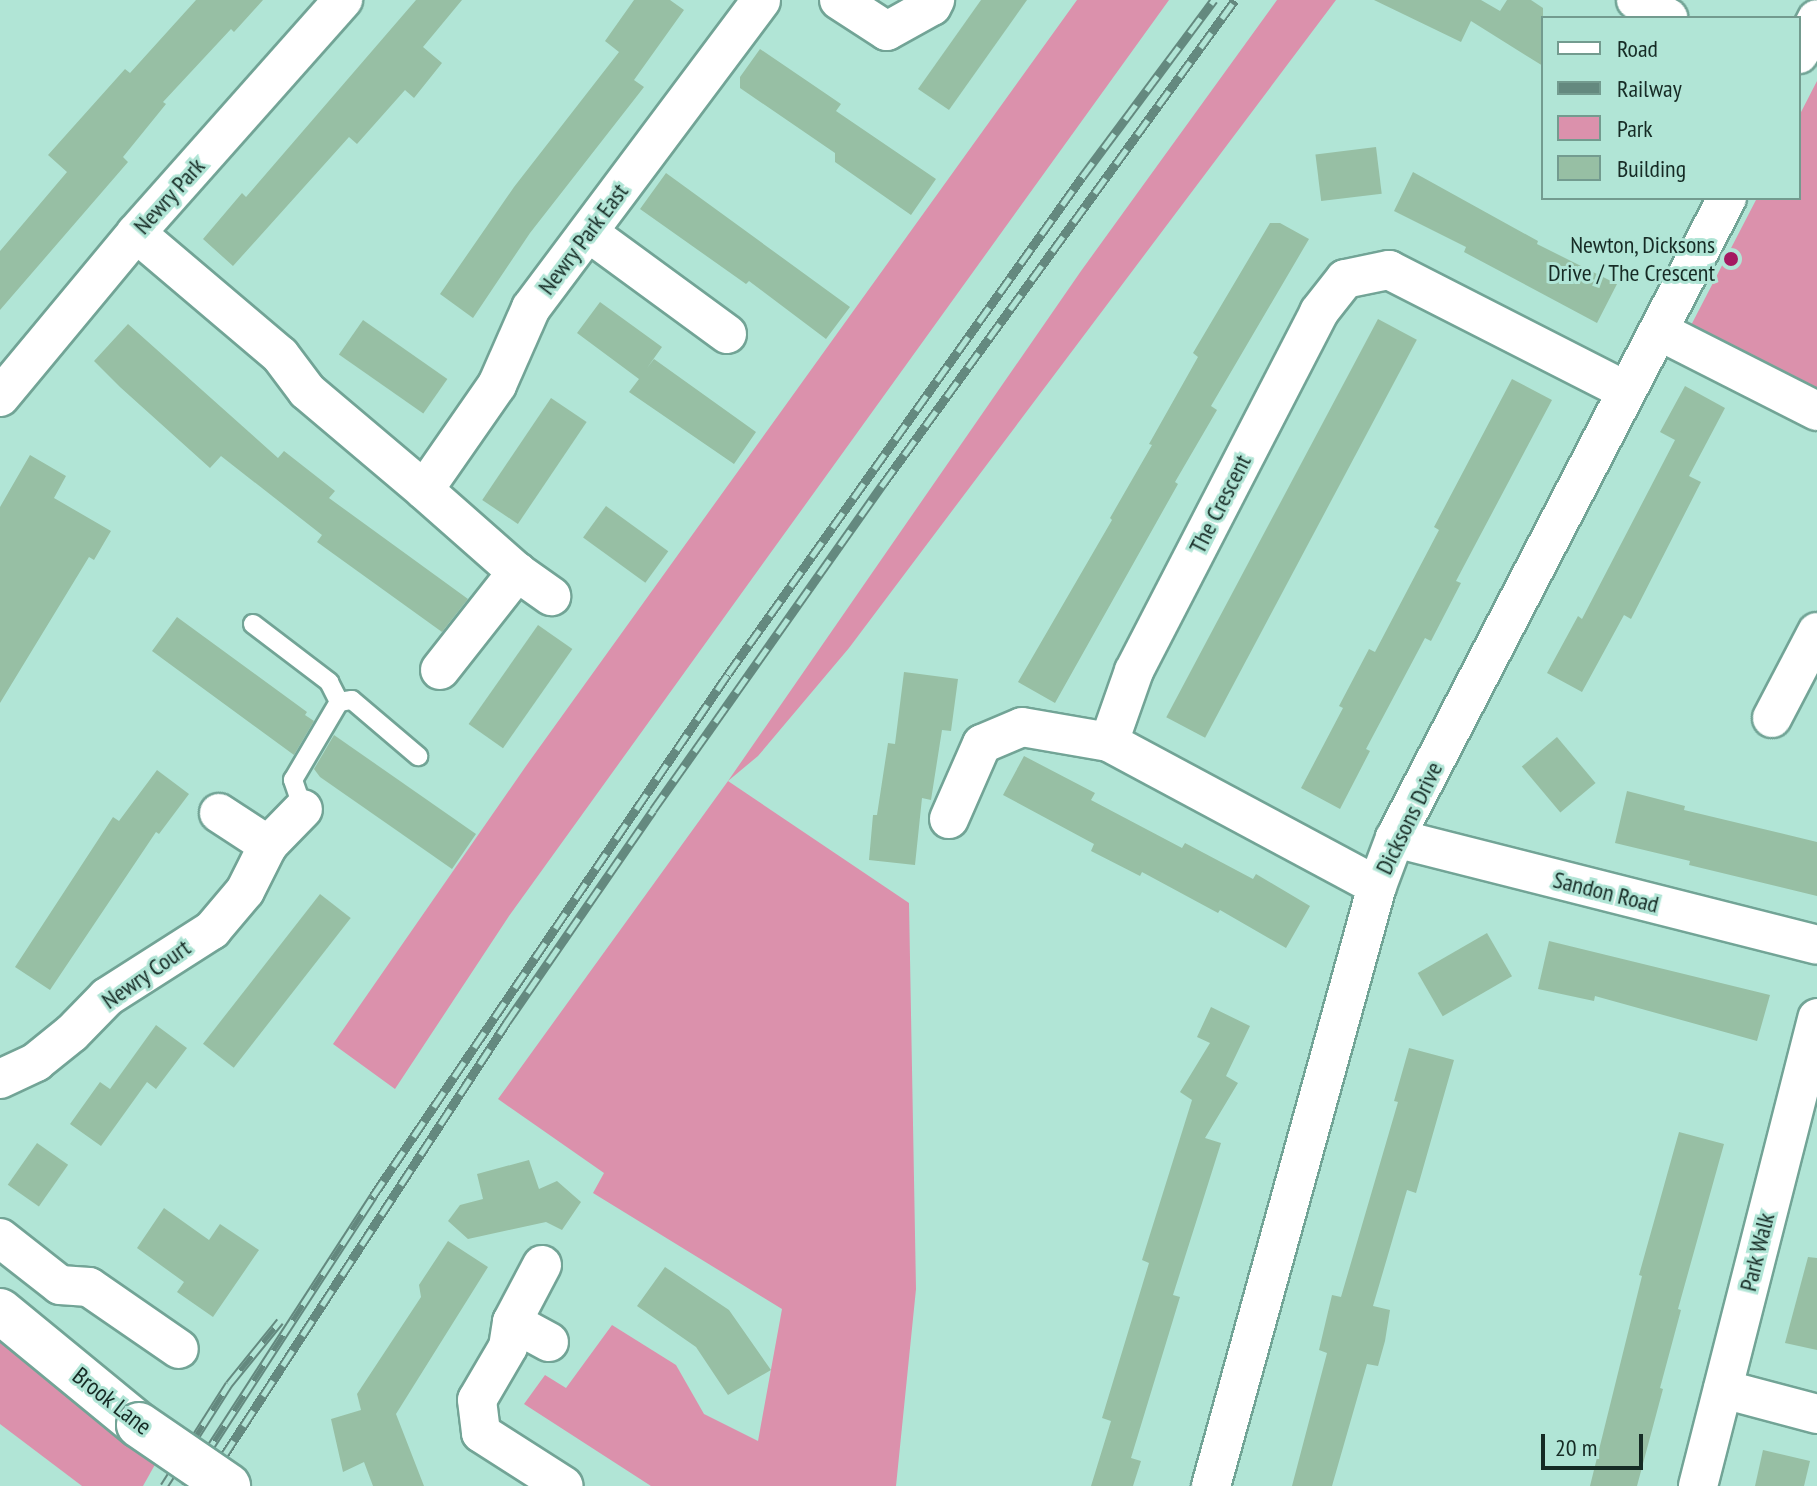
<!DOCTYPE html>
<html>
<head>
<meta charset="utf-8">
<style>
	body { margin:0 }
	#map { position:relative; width:1817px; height:1486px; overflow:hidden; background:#b1e5d6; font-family:"PT Sans Narrow",sans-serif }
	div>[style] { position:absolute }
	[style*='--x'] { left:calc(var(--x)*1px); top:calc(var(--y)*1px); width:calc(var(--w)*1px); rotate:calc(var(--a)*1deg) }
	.green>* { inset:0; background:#db91ac }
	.building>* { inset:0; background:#97bfa4; transform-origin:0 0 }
	.roads { filter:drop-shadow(2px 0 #72a496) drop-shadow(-2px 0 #72a496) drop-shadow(0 2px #72a496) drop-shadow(0 -2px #72a496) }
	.service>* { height:18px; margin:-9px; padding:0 9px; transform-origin:9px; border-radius:9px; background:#fff }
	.minor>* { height:38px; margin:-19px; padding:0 19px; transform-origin:19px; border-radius:19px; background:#fff }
	.tertiary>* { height:44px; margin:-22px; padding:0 22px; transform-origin:22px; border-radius:22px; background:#fff }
	.rail>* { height:9px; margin-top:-4.5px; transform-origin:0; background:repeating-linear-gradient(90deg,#b1e5d6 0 18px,#64897f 0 36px); box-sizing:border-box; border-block:2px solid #64897f }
	.bridges { filter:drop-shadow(2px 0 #72a496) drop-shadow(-2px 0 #72a496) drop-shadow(0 2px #72a496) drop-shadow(0 -2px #72a496) }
	.tertiary-bridge>* { height:44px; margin:-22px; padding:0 22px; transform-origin:22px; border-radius:22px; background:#fff }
	.dots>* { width:22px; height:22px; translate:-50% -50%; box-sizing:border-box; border:4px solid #b1e5d6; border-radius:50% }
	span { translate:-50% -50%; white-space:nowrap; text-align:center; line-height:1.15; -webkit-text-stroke:6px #b1e5d6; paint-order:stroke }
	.street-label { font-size:24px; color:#162b25 }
	.poi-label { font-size:24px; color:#162b25 }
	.right { translate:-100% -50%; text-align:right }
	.legend { position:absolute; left:1541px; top:16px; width:260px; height:184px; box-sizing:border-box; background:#b1e5d6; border:2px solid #739b8f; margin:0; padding:10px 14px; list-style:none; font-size:24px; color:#162b25 }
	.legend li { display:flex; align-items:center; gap:16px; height:40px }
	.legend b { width:40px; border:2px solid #739b8f }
	.scale { position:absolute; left:1541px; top:1434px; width:102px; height:36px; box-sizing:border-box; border:4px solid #162b25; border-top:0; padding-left:10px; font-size:24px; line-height:28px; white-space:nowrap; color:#162b25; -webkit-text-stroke:6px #b1e5d6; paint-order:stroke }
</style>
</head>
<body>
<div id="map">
	<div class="green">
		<i style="clip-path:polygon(1077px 0,1169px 0,509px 916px,395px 1089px,333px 1044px,526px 766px)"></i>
		<i style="clip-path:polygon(1277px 0,1336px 0,849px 648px,758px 756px,728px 781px,909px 903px,916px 1289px,896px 1486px,651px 1486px,524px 1404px,545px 1375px,566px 1388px,612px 1325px,676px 1365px,704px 1414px,758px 1441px,782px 1309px,593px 1193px,604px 1173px,498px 1099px,728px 781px,1081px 271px)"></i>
		<i style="clip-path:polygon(1817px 81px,1817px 399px,1686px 335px,1757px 198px,1799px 198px,1799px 116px)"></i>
		<i style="clip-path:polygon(0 1333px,157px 1461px,143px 1486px,82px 1486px,0 1424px)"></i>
	</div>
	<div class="building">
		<i style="clip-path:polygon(196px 0,263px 0,234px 32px,231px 29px,163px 102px,166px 104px,123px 157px,128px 162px,0 310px,0 251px,67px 172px,48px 155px,125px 69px,130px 73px)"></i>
		<i style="clip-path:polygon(416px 0,462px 0,423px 47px,442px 63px,414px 98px,405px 90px,357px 144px,349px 137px,233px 266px,203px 239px,242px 193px,246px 197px)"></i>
		<i style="clip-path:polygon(634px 0,670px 0,684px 10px,634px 80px,644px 87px,530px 233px,473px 318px,440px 294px,514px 187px,619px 52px,605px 41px)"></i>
		<i style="clip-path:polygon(981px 0,1027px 0,949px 110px,918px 89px)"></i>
		<i style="clip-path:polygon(1374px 0,1481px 0,1500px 11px,1507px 0,1531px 0,1543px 8px,1543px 66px,1471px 21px,1461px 42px)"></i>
		<i style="clip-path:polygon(760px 49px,841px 104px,836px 111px,936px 179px,911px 215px,835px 162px,835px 153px,740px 88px,740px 77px)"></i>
		<i style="left:1376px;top:147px;width:47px;height:61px;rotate:83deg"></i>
		<i style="clip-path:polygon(1413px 172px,1538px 241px,1537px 244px,1617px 284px,1597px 323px,1464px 252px,1466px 247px,1394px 211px)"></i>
		<i style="clip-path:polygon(666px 173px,850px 307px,826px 339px,749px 281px,746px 284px,640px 209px)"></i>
		<i style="clip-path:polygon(1270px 223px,1280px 223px,1309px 239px,1211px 406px,1217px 410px,1175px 482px,1178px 484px,1055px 703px,1018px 682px,1112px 520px,1110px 518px,1152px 445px,1149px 444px,1198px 357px,1193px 353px)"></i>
		<i style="clip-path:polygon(600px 302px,662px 347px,647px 368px,654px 359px,756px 432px,734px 464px,629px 392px,639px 379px,577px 333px)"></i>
		<i style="left:1378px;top:319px;width:44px;height:451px;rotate:28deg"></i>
		<i style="left:363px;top:320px;width:103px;height:42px;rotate:35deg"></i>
		<i style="clip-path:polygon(128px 324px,278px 458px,284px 451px,335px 491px,329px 498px,468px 599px,442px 632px,317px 542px,322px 535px,221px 456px,210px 468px,120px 387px,94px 361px)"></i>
		<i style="clip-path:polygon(1512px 379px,1552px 400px,1456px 581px,1461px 583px,1431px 641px,1425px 638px,1366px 749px,1370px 751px,1340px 809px,1301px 788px,1343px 708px,1339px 706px,1369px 649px,1375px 652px,1439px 530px,1434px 527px)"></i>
		<i style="clip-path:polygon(1685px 386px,1725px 408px,1689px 476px,1701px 482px,1631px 619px,1624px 615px,1582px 692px,1547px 673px,1578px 616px,1582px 619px,1675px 440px,1660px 432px)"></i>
		<i style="left:551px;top:398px;width:43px;height:123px;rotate:34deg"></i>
		<i style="clip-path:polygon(30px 455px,66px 476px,54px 498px,111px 531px,94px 560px,89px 557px,0 703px,0 507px)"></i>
		<i style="left:606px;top:506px;width:77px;height:39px;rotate:36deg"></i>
		<i style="clip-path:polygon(177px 617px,307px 712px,305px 715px,314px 721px,294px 755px,152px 651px)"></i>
		<i style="left:538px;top:625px;width:42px;height:121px;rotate:35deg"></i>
		<i style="clip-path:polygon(904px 672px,958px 679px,951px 731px,942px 730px,931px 800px,922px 798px,915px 865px,869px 860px,873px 815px,877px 815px,888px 743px,895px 744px)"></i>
		<i style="clip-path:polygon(334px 735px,476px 834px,452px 869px,320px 777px,314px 769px)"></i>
		<i style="left:1557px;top:737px;width:60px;height:46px;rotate:50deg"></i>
		<i style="clip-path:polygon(1024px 756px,1095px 793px,1091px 800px,1182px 848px,1185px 843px,1253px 879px,1256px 874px,1310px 906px,1286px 948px,1220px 910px,1218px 913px,1142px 872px,1140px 876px,1091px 851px,1094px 844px,1003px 795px)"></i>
		<i style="clip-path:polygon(157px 770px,189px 794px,159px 834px,156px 832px,50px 990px,15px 967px,113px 817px,119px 821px)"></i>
		<i style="clip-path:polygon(1627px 791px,1685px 806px,1684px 810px,1817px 842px,1817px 896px,1689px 865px,1690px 861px,1615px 843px)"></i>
		<i style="left:320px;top:894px;width:39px;height:190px;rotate:38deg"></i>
		<i style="left:1487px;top:933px;width:50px;height:80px;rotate:60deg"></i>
		<i style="clip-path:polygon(1549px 941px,1770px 995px,1757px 1041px,1595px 996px,1594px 1001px,1538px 989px)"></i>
		<i style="clip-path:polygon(1211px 1007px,1250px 1026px,1226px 1076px,1238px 1083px,1205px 1138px,1221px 1143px,1173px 1295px,1180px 1297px,1131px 1458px,1141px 1461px,1133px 1486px,1091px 1486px,1111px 1421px,1102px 1418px,1149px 1263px,1142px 1260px,1192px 1100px,1180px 1092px,1210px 1043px,1197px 1037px)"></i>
		<i style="clip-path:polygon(156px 1025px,187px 1048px,156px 1089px,147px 1082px,101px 1146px,70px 1124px,100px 1082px,110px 1089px)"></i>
		<i style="clip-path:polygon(1409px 1048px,1454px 1060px,1416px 1193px,1407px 1190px,1373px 1306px,1390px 1310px,1385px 1341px,1378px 1366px,1367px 1364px,1332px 1486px,1292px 1486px,1327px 1353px,1319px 1350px,1332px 1295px,1341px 1297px,1398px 1102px,1394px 1101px)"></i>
		<i style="clip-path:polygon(1679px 1132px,1724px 1144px,1678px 1309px,1681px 1310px,1660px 1388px,1663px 1389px,1637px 1486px,1590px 1486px,1642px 1276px,1639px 1275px)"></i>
		<i style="left:37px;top:1143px;width:38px;height:51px;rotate:35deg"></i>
		<i style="clip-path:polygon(529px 1160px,539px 1189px,557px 1181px,581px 1202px,562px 1230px,546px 1222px,468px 1239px,448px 1221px,460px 1205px,483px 1199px,477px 1174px)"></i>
		<i style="clip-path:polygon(164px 1208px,209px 1240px,220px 1224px,259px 1250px,213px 1317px,177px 1292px,184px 1282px,137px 1248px)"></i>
		<i style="clip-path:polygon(448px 1241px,488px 1267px,396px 1414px,424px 1486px,373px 1486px,364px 1462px,343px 1472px,331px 1419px,361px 1410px,357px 1394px,421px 1297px,419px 1285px)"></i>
		<i style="clip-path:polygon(1808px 1257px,1817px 1258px,1817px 1350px,1785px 1343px)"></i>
		<i style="clip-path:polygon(665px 1267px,729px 1310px,771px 1370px,728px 1395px,696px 1347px,637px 1306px)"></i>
		<i style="clip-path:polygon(1763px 1450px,1810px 1461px,1804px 1486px,1755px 1486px)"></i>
	</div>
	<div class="roads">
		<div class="service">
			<i style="--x:253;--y:624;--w:96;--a:37.3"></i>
			<i style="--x:329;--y:682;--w:22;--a:63"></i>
			<i style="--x:303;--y:809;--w:31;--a:-109"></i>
			<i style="--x:293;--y:780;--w:91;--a:-59.5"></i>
			<i style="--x:339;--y:702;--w:13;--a:-9"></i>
			<i style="--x:352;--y:700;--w:87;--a:40.3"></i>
		</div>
		<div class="minor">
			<i style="--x:839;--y:0;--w:57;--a:32.9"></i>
			<i style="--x:887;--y:31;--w:51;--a:-29.1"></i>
			<i style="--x:932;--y:6;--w:7;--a:-63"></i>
			<i style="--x:1636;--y:0;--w:37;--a:29"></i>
			<i style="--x:1799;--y:54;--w:39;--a:-63"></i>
			<i style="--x:136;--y:233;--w:189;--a:40.3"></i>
			<i style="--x:280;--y:355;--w:45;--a:53.1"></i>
			<i style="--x:307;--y:391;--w:153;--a:40.2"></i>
			<i style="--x:424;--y:490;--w:128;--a:-55.2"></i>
			<i style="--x:497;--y:385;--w:84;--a:-66.2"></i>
			<i style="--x:531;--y:308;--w:384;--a:-53.2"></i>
			<i style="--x:589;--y:233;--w:171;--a:36.2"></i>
			<i style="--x:1659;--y:331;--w:177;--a:26.9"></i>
			<i style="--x:0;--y:397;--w:213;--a:-50.3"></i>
			<i style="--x:136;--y:233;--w:312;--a:-48.4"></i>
			<i style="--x:424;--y:490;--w:124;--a:41.4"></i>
			<i style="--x:517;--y:572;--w:42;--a:35.2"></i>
			<i style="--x:440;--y:670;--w:125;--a:-51.8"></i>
			<i style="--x:1772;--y:718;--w:97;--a:-62.4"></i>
			<i style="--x:219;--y:813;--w:59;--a:33.1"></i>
			<i style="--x:949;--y:819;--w:82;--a:-66.3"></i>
			<i style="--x:982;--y:744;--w:43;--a:-23"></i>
			<i style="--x:1022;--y:727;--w:88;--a:9.8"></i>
			<i style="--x:1395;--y:838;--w:435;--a:14.2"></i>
			<i style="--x:1377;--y:886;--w:304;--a:-151.8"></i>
			<i style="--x:1109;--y:742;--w:75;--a:-70.6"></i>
			<i style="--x:1134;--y:671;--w:404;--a:-62.7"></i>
			<i style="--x:1319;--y:312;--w:42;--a:-51.8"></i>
			<i style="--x:1345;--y:279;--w:45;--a:-11.6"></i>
			<i style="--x:1389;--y:270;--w:265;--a:27"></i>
			<i style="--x:0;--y:1079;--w:40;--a:-25"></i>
			<i style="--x:36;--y:1062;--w:46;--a:-38.9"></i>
			<i style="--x:72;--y:1033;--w:50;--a:-45.8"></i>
			<i style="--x:107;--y:997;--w:125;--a:-32.5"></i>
			<i style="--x:212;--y:930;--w:51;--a:-49.8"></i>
			<i style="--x:245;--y:891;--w:51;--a:-63.4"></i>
			<i style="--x:268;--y:845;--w:50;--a:-45.8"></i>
			<i style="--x:0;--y:1238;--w:76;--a:38.1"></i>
			<i style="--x:60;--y:1285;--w:29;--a:4"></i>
			<i style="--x:89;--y:1287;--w:109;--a:34.6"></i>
			<i style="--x:542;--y:1265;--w:64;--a:117.8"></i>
			<i style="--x:512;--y:1322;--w:25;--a:99"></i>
			<i style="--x:508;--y:1347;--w:61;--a:120.3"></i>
			<i style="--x:477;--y:1400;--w:33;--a:83"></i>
			<i style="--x:481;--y:1433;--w:98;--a:32.6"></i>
			<i style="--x:512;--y:1322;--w:42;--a:28.4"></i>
			<i style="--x:1723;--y:1389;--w:97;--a:14.9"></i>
			<i style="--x:1211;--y:1486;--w:623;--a:-74.54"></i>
			<i style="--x:1377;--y:886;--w:51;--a:-69.4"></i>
			<i style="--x:1395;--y:838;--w:721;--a:-62.58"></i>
			<i style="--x:1698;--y:1486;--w:483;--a:-75.7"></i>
		</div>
		<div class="tertiary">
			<i style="--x:0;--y:1311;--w:180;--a:39.4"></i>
		</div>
	</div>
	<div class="rail">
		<i style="--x:164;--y:1486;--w:121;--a:-57.5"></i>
		<i style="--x:229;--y:1384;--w:81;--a:-51"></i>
		<i style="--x:185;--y:1486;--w:346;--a:-57"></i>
		<i style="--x:373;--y:1196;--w:631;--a:-55.78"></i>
		<i style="--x:728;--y:674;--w:610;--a:-54.54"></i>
		<i style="--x:1082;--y:177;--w:221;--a:-53.3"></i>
		<i style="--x:204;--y:1486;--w:554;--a:-56.85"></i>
		<i style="--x:507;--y:1022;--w:257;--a:-55.4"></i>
		<i style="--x:653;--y:810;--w:399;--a:-54.8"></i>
		<i style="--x:883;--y:484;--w:598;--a:-53.97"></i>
	</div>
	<div class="bridges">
		<div class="tertiary-bridge">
			<i style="--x:139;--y:1425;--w:108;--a:34.4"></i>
		</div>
	</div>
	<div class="dots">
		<i style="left:1731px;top:259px;background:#a41961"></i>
	</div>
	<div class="street-label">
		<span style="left:169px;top:196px;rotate:-48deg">Newry Park</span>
		<span style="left:583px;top:239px;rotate:-53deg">Newry Park East</span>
		<span style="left:1220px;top:504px;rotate:-63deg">The Crescent</span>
		<span style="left:1409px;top:818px;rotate:-64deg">Dicksons Drive</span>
		<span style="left:1606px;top:892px;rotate:14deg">Sandon Road</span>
		<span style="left:146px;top:974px;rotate:-35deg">Newry Court</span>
		<span style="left:1757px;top:1252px;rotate:-76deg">Park Walk</span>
		<span style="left:112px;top:1401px;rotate:38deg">Brook Lane</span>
	</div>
	<div class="poi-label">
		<span class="right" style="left:1715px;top:259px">Newton, Dicksons<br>Drive / The Crescent</span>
	</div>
	<ul class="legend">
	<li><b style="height:10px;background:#fff"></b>Road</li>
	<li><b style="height:10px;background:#64897f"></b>Railway</li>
	<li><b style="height:22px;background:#db91ac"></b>Park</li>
	<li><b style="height:22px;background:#97bfa4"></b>Building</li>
	</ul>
	<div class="scale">20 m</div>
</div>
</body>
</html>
